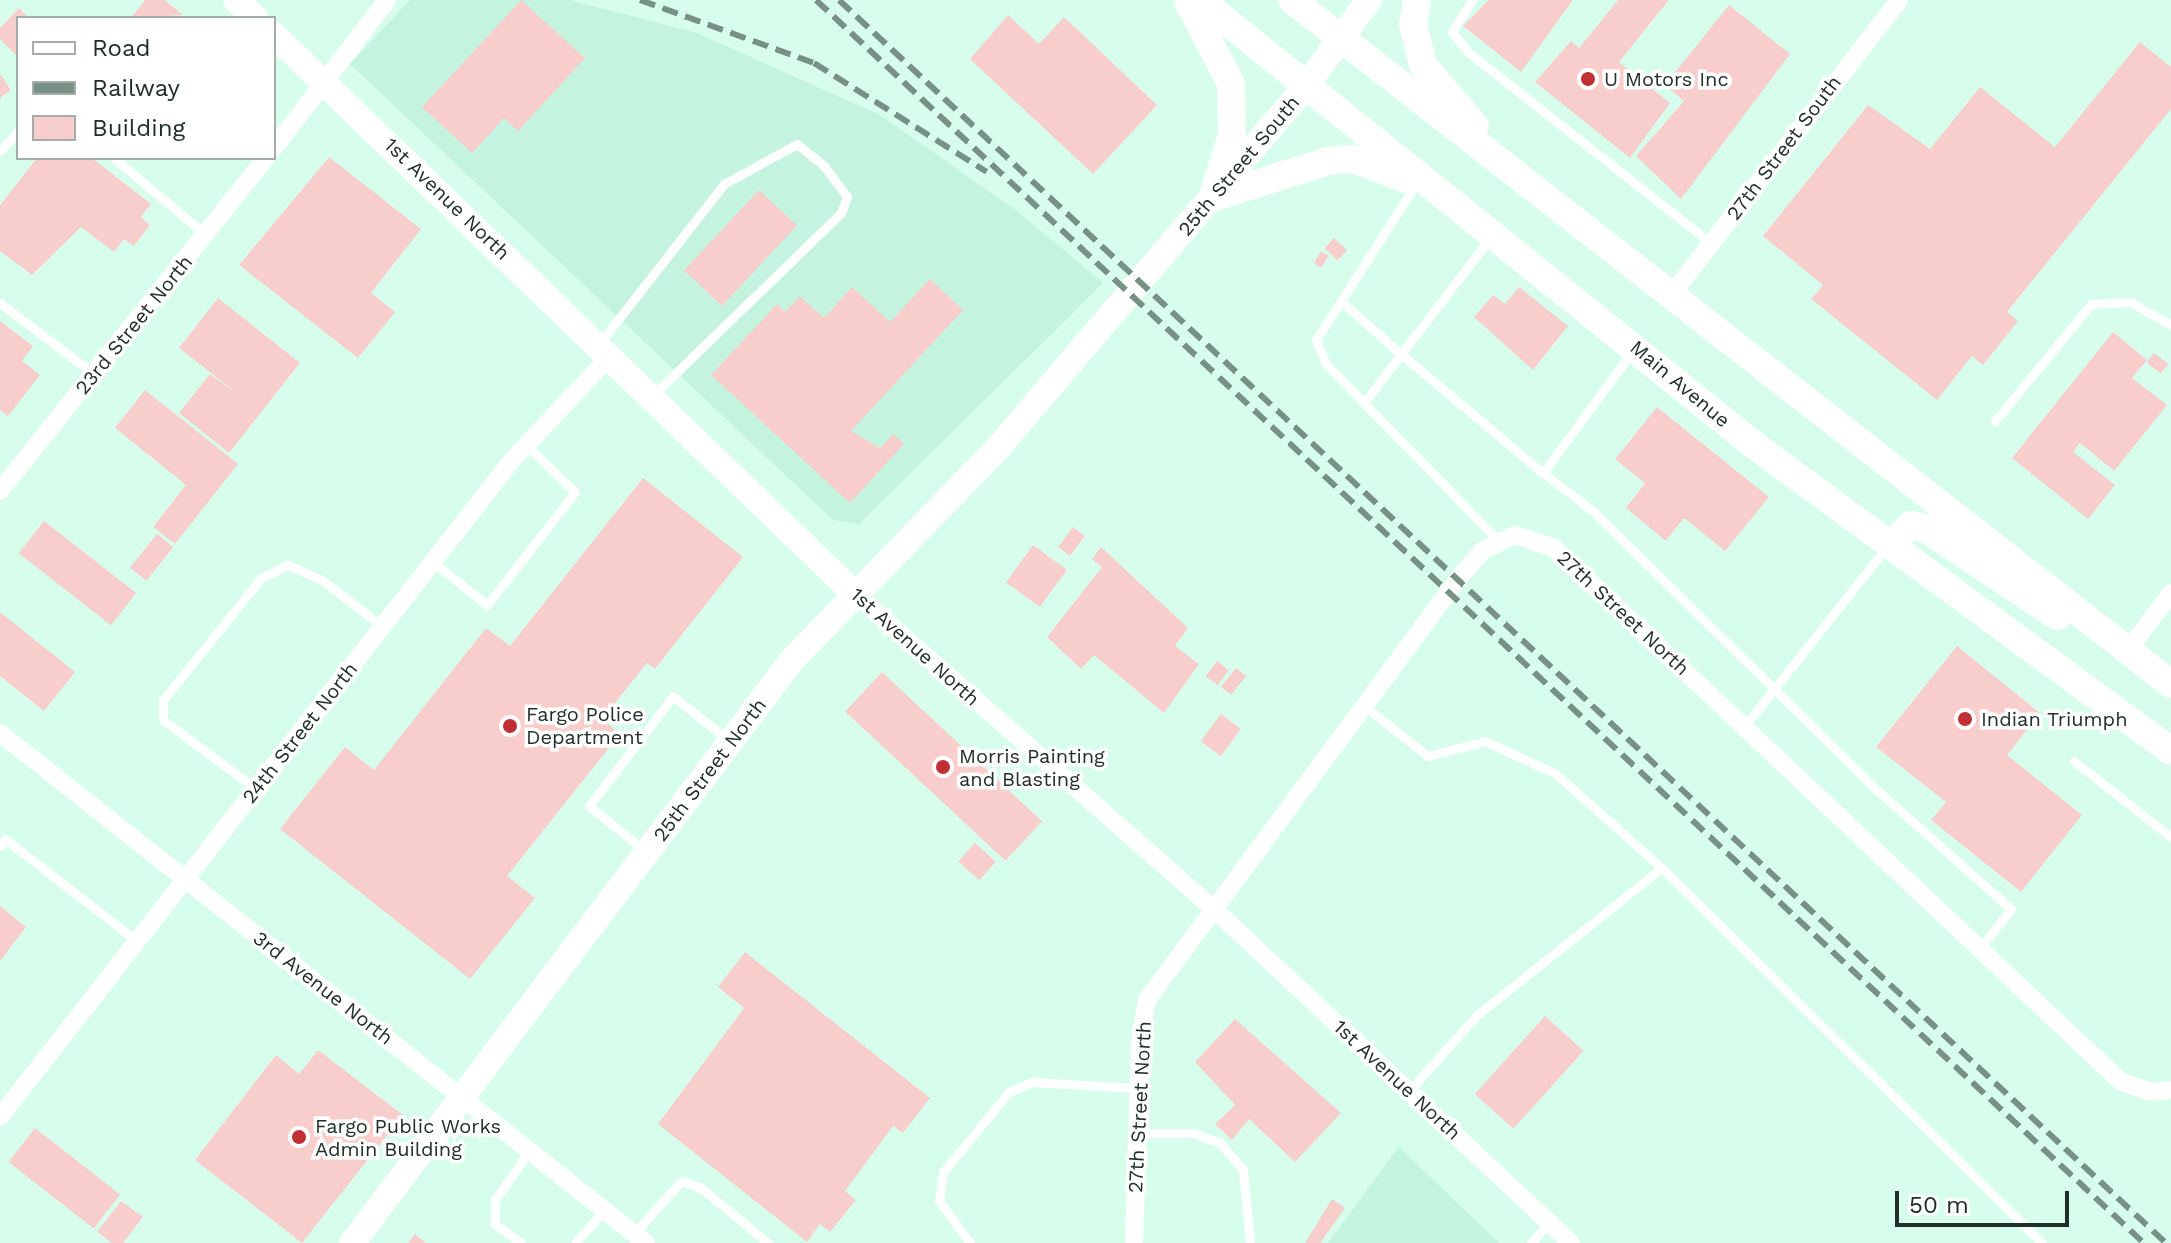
<!DOCTYPE html>
<html>
<head>
<meta charset="utf-8">
<style>
	body { margin:0 }
	#map { position:relative; width:2171px; height:1243px; overflow:hidden; background:#d7fdec; font-family:"Work Sans",sans-serif }
	div>[style] { position:absolute }
	[style*='--x'] { left:calc(var(--x)*1px); top:calc(var(--y)*1px); width:calc(var(--w)*1px); rotate:calc(var(--a)*1deg) }
	.built>* { inset:0; background:#c4f3df }
	.building>* { inset:0; background:#f7cecb; transform-origin:0 0 }
	.lane>* { height:9px; margin:-4.5px; padding:0 4.5px; transform-origin:4.5px; border-radius:4.5px; background:#fff }
	.street>* { height:18px; margin:-9px; padding:0 9px; transform-origin:9px; border-radius:9px; background:#fff }
	.secondary>* { height:26px; margin:-13px; padding:0 13px; transform-origin:13px; border-radius:13px; background:#fff }
	.primary>* { height:28px; margin:-14px; padding:0 14px; transform-origin:14px; border-radius:14px; background:#fff }
	.rail>* { height:6px; margin-top:-3px; transform-origin:0; background:repeating-linear-gradient(90deg,#779185 0 16px,transparent 0 24px) }
	.dots>* { width:22px; height:22px; translate:-50% -50%; box-sizing:border-box; border:4px solid #fff; border-radius:50% }
	span { translate:-50% -50%; white-space:nowrap; text-align:center; line-height:1.15; -webkit-text-stroke:7px #fff; paint-order:stroke }
	.poi-label { font-size:20px; color:#202f28 }
	.left { translate:0 -50%; text-align:left }
	.street-label { font-size:20px; color:#202f28 }
	.legend { position:absolute; left:16px; top:16px; width:260px; height:144px; box-sizing:border-box; background:#fff; border:2px solid #a6aca9; margin:0; padding:10px 14px; list-style:none; font-size:24px; color:#202f28 }
	.legend li { display:flex; align-items:center; gap:16px; height:40px }
	.legend b { width:40px; border:2px solid #a6aca9 }
	.scale { position:absolute; left:1895px; top:1191px; width:174px; height:36px; box-sizing:border-box; border:4px solid #202f28; border-top:0; padding-left:10px; font-size:24px; line-height:28px; white-space:nowrap; color:#202f28; -webkit-text-stroke:6px #fff; paint-order:stroke }
</style>
</head>
<body>
<div id="map">
	<div class="built">
		<i style="clip-path:polygon(410px 0,570px 0,697px 33px,880px 115px,1017px 211px,1103px 283px,859px 524px,833px 520px,350px 64px)"></i>
		<i style="clip-path:polygon(1399px 1147px,1499px 1243px,1328px 1243px)"></i>
	</div>
	<div class="building">
		<i style="clip-path:polygon(145px 0,165px 0,183px 15px,131px 18px)"></i>
		<i style="clip-path:polygon(521px 0,585px 58px,518px 131px,504px 118px,472px 153px,422px 107px)"></i>
		<i style="clip-path:polygon(1489px 0,1573px 0,1521px 72px,1463px 26px)"></i>
		<i style="clip-path:polygon(1618px 0,1669px 0,1619px 62px,1670px 103px,1630px 158px,1535px 82px,1571px 41px,1579px 48px)"></i>
		<i style="clip-path:polygon(1729px 5px,1790px 54px,1681px 199px,1636px 156px,1684px 101px,1665px 85px)"></i>
		<i style="clip-path:polygon(19px 8px,29px 18px,18px 18px,18px 57px,0 39px,0 28px)"></i>
		<i style="clip-path:polygon(1008px 15px,1039px 44px,1064px 17px,1157px 105px,1093px 174px,970px 59px)"></i>
		<i style="clip-path:polygon(2140px 42px,2171px 67px,2171px 109px,2007px 312px,2018px 321px,1983px 365px,1972px 356px,1937px 400px,1811px 299px,1823px 285px,1763px 236px,1868px 105px,1930px 149px,1980px 87px,2055px 147px)"></i>
		<i style="clip-path:polygon(0 74px,11px 90px,0 98px)"></i>
		<i style="clip-path:polygon(329px 157px,421px 229px,371px 293px,395px 312px,358px 358px,239px 265px)"></i>
		<i style="clip-path:polygon(37px 158px,92px 158px,151px 204px,141px 217px,150px 225px,134px 246px,124px 239px,114px 252px,81px 227px,32px 275px,0 251px,0 205px)"></i>
		<i style="left:759px;top:190px;width:52px;height:110px;rotate:43deg"></i>
		<i style="left:1334px;top:238px;width:18px;height:14px;rotate:43deg"></i>
		<i style="left:1321px;top:251px;width:9px;height:14px;rotate:32deg"></i>
		<i style="clip-path:polygon(930px 279px,963px 310px,851px 431px,880px 448px,893px 434px,904px 444px,850px 503px,711px 375px,777px 304px,785px 312px,800px 296px,824px 318px,852px 287px,890px 322px)"></i>
		<i style="clip-path:polygon(1519px 287px,1568px 326px,1533px 370px,1474px 317px,1493px 295px,1505px 304px)"></i>
		<i style="clip-path:polygon(218px 298px,300px 363px,229px 453px,179px 413px,210px 374px,242px 397px,179px 348px)"></i>
		<i style="clip-path:polygon(0 321px,33px 346px,22px 361px,40px 375px,8px 416px,0 410px)"></i>
		<i style="clip-path:polygon(2113px 332px,2147px 360px,2132px 378px,2167px 405px,2114px 471px,2080px 443px,2073px 452px,2115px 485px,2088px 519px,2012px 458px)"></i>
		<i style="left:2154px;top:353px;width:18px;height:12px;rotate:38deg"></i>
		<i style="clip-path:polygon(145px 390px,238px 464px,175px 544px,153px 527px,186px 485px,115px 428px)"></i>
		<i style="clip-path:polygon(1657px 407px,1769px 497px,1725px 551px,1684px 518px,1666px 541px,1626px 508px,1645px 483px,1615px 459px)"></i>
		<i style="clip-path:polygon(643px 478px,743px 557px,655px 669px,647px 663px,602px 719px,620px 734px,507px 876px,535px 898px,470px 979px,280px 829px,345px 747px,374px 770px,486px 628px,510px 646px)"></i>
		<i style="left:44px;top:521px;width:117px;height:41px;rotate:38deg"></i>
		<i style="left:1073px;top:527px;width:15px;height:25px;rotate:37deg"></i>
		<i style="left:157px;top:534px;width:21px;height:43px;rotate:39deg"></i>
		<i style="left:1033px;top:545px;width:42px;height:46px;rotate:36deg"></i>
		<i style="clip-path:polygon(1101px 547px,1188px 628px,1175px 646px,1199px 664px,1164px 713px,1094px 655px,1081px 669px,1047px 637px,1102px 567px,1092px 559px)"></i>
		<i style="clip-path:polygon(0 612px,75px 672px,44px 711px,0 676px)"></i>
		<i style="clip-path:polygon(1957px 646px,2040px 713px,2007px 755px,2082px 815px,2021px 892px,1931px 820px,1946px 802px,1876px 747px)"></i>
		<i style="left:1217px;top:661px;width:15px;height:19px;rotate:37deg"></i>
		<i style="left:1236px;top:668px;width:13px;height:24px;rotate:39deg"></i>
		<i style="left:882px;top:672px;width:219px;height:54px;rotate:43deg"></i>
		<i style="left:1221px;top:714px;width:25px;height:34px;rotate:37deg"></i>
		<i style="left:975px;top:843px;width:28px;height:25px;rotate:42deg"></i>
		<i style="clip-path:polygon(0 906px,26px 927px,0 961px)"></i>
		<i style="clip-path:polygon(745px 952px,930px 1098px,903px 1133px,893px 1126px,845px 1191px,856px 1200px,830px 1232px,820px 1224px,807px 1242px,658px 1124px,744px 1008px,718px 987px)"></i>
		<i style="left:1545px;top:1016px;width:52px;height:105px;rotate:42deg"></i>
		<i style="clip-path:polygon(1235px 1019px,1341px 1113px,1295px 1162px,1249px 1119px,1232px 1140px,1215px 1124px,1235px 1105px,1195px 1062px)"></i>
		<i style="clip-path:polygon(318px 1050px,403px 1115px,302px 1243px,195px 1160px,276px 1055px,299px 1074px)"></i>
		<i style="left:35px;top:1128px;width:108px;height:43px;rotate:38deg"></i>
		<i style="clip-path:polygon(1332px 1199px,1345px 1208px,1320px 1243px,1305px 1243px)"></i>
		<i style="clip-path:polygon(121px 1201px,143px 1217px,123px 1243px,112px 1243px,97px 1232px)"></i>
		<i style="clip-path:polygon(415px 1234px,426px 1243px,408px 1243px)"></i>
	</div>
	<div class="lane">
		<i style="--x:1472;--y:0;--w:38;--a:122"></i>
		<i style="--x:1452;--y:32;--w:26;--a:51"></i>
		<i style="--x:1468;--y:52;--w:309;--a:38.2"></i>
		<i style="--x:0;--y:151;--w:27;--a:-48"></i>
		<i style="--x:114;--y:158;--w:120;--a:39.9"></i>
		<i style="--x:1416;--y:184;--w:185;--a:122.7"></i>
		<i style="--x:1316;--y:340;--w:26;--a:67"></i>
		<i style="--x:1326;--y:364;--w:249;--a:45.7"></i>
		<i style="--x:1491;--y:237;--w:148;--a:127.6"></i>
		<i style="--x:1401;--y:354;--w:185;--a:40"></i>
		<i style="--x:1341;--y:301;--w:80;--a:41.5"></i>
		<i style="--x:1401;--y:354;--w:61;--a:127.1"></i>
		<i style="--x:0;--y:303;--w:118;--a:37.1"></i>
		<i style="--x:599;--y:344;--w:203;--a:-52"></i>
		<i style="--x:724;--y:184;--w:83;--a:-28.7"></i>
		<i style="--x:797;--y:144;--w:35;--a:39"></i>
		<i style="--x:824;--y:166;--w:38;--a:53"></i>
		<i style="--x:847;--y:196;--w:18;--a:109"></i>
		<i style="--x:841;--y:213;--w:262;--a:135.9"></i>
		<i style="--x:1631;--y:353;--w:149;--a:126.3"></i>
		<i style="--x:1543;--y:473;--w:64;--a:37.4"></i>
		<i style="--x:1594;--y:512;--w:398;--a:44.5"></i>
		<i style="--x:1878;--y:791;--w:178;--a:41.6"></i>
		<i style="--x:2011;--y:909;--w:51;--a:128.7"></i>
		<i style="--x:1995;--y:421;--w:151;--a:-50.6"></i>
		<i style="--x:2091;--y:304;--w:39;--a:-3"></i>
		<i style="--x:2130;--y:302;--w:47;--a:29.3"></i>
		<i style="--x:433;--y:562;--w:69;--a:38.5"></i>
		<i style="--x:487;--y:605;--w:143;--a:-52.1"></i>
		<i style="--x:575;--y:492;--w:68;--a:-136.2"></i>
		<i style="--x:1363;--y:705;--w:83;--a:38.1"></i>
		<i style="--x:1428;--y:756;--w:59;--a:-14.7"></i>
		<i style="--x:1485;--y:741;--w:78;--a:24.9"></i>
		<i style="--x:1556;--y:774;--w:142;--a:41.6"></i>
		<i style="--x:1662;--y:868;--w:534;--a:44.62"></i>
		<i style="--x:1744;--y:727;--w:228;--a:-51.6"></i>
		<i style="--x:2074;--y:761;--w:123;--a:38.1"></i>
		<i style="--x:256;--y:789;--w:116;--a:-143.4"></i>
		<i style="--x:163;--y:720;--w:20;--a:-90"></i>
		<i style="--x:163;--y:700;--w:156;--a:-51.2"></i>
		<i style="--x:261;--y:578;--w:30;--a:-26"></i>
		<i style="--x:288;--y:565;--w:37;--a:24"></i>
		<i style="--x:322;--y:580;--w:77;--a:37.6"></i>
		<i style="--x:0;--y:846;--w:9;--a:-54"></i>
		<i style="--x:5;--y:839;--w:167;--a:37.7"></i>
		<i style="--x:644;--y:850;--w:70;--a:-141.3"></i>
		<i style="--x:589;--y:806;--w:138;--a:-52.6"></i>
		<i style="--x:673;--y:696;--w:72;--a:38.8"></i>
		<i style="--x:1409;--y:1091;--w:102;--a:-48.2"></i>
		<i style="--x:1477;--y:1015;--w:236;--a:-38.5"></i>
		<i style="--x:1137;--y:1133;--w:56;--a:0"></i>
		<i style="--x:1193;--y:1133;--w:29;--a:20"></i>
		<i style="--x:1220;--y:1143;--w:35;--a:49"></i>
		<i style="--x:1243;--y:1169;--w:74;--a:84.6"></i>
		<i style="--x:634;--y:1234;--w:71;--a:-48.4"></i>
		<i style="--x:681;--y:1181;--w:21;--a:19"></i>
		<i style="--x:701;--y:1188;--w:87;--a:39.4"></i>
		<i style="--x:521;--y:1243;--w:32;--a:-144"></i>
		<i style="--x:495;--y:1224;--w:24;--a:-90"></i>
		<i style="--x:495;--y:1200;--w:60;--a:-55.2"></i>
		<i style="--x:575;--y:1243;--w:44;--a:-48.7"></i>
		<i style="--x:970;--y:1243;--w:52;--a:-126.4"></i>
		<i style="--x:939;--y:1201;--w:29;--a:-82"></i>
		<i style="--x:943;--y:1172;--w:104;--a:-50.5"></i>
		<i style="--x:1009;--y:1092;--w:25;--a:-23"></i>
		<i style="--x:1032;--y:1082;--w:106;--a:3.2"></i>
		<i style="--x:1531;--y:1243;--w:28;--a:-49"></i>
	</div>
	<div class="street">
		<i style="--x:274;--y:148;--w:186;--a:-52.6"></i>
		<i style="--x:1669;--y:298;--w:376;--a:-52.3"></i>
		<i style="--x:0;--y:491;--w:426;--a:-51.4"></i>
		<i style="--x:854;--y:593;--w:479;--a:41.3"></i>
		<i style="--x:1214;--y:909;--w:489;--a:43.1"></i>
		<i style="--x:2128;--y:650;--w:71;--a:-53"></i>
		<i style="--x:0;--y:733;--w:823;--a:38.29"></i>
		<i style="--x:0;--y:1117;--w:834;--a:-52.06"></i>
		<i style="--x:513;--y:459;--w:141;--a:-46.7"></i>
		<i style="--x:1134;--y:1243;--w:203;--a:-88.3"></i>
		<i style="--x:1140;--y:1040;--w:41;--a:-80.1"></i>
		<i style="--x:1147;--y:1000;--w:523;--a:-53.55"></i>
		<i style="--x:1458;--y:579;--w:37;--a:-49"></i>
		<i style="--x:1482;--y:551;--w:37;--a:-26"></i>
		<i style="--x:1515;--y:535;--w:40;--a:18"></i>
		<i style="--x:1553;--y:547;--w:779;--a:43.28"></i>
		<i style="--x:2120;--y:1081;--w:33;--a:20"></i>
		<i style="--x:2151;--y:1092;--w:20;--a:-6"></i>
	</div>
	<div class="secondary">
		<i style="--x:236;--y:0;--w:26;--a:43"></i>
		<i style="--x:274;--y:35;--w:805;--a:43.89"></i>
		<i style="--x:352;--y:1243;--w:730;--a:-52.96"></i>
		<i style="--x:792;--y:660;--w:294;--a:-45.8"></i>
		<i style="--x:997;--y:449;--w:475;--a:-49.6"></i>
		<i style="--x:1305;--y:87;--w:108;--a:-53.7"></i>
	</div>
	<div class="primary">
		<i style="--x:1200;--y:0;--w:711;--a:38.77"></i>
		<i style="--x:1754;--y:445;--w:517;--a:36.27"></i>
		<i style="--x:1292;--y:0;--w:1114;--a:37.89"></i>
		<i style="--x:1417;--y:0;--w:24;--a:99"></i>
		<i style="--x:1413;--y:24;--w:42;--a:76.3"></i>
		<i style="--x:1423;--y:65;--w:80;--a:49.6"></i>
		<i style="--x:1188;--y:1;--w:93;--a:62.6"></i>
		<i style="--x:1231;--y:84;--w:51;--a:88.9"></i>
		<i style="--x:1232;--y:135;--w:66;--a:107.6"></i>
		<i style="--x:1212;--y:198;--w:122;--a:-17.7"></i>
		<i style="--x:1328;--y:161;--w:25;--a:-5"></i>
		<i style="--x:1353;--y:159;--w:60;--a:20.6"></i>
		<i style="--x:1889;--y:545;--w:30;--a:-42"></i>
		<i style="--x:1911;--y:525;--w:14;--a:12"></i>
		<i style="--x:1925;--y:528;--w:159;--a:33.7"></i>
	</div>
	<div class="rail">
		<i style="--x:640;--y:0;--w:185;--a:19.9"></i>
		<i style="--x:814;--y:63;--w:204;--a:32.2"></i>
		<i style="--x:816;--y:0;--w:1819;--a:43.11"></i>
		<i style="--x:839;--y:0;--w:1818;--a:43.13"></i>
	</div>
	<div class="dots">
		<i style="left:1588px;top:79px;background:#bf2f34"></i>
		<i style="left:1965px;top:719px;background:#bf2f34"></i>
		<i style="left:510px;top:726px;background:#bf2f34"></i>
		<i style="left:943px;top:767px;background:#bf2f34"></i>
		<i style="left:299px;top:1137px;background:#bf2f34"></i>
	</div>
	<div class="poi-label">
		<span class="left" style="left:1604px;top:79px">U Motors Inc</span>
		<span class="left" style="left:526px;top:726px">Fargo Police<br>Department</span>
		<span class="left" style="left:1981px;top:719px">Indian Triumph</span>
		<span class="left" style="left:959px;top:768px">Morris Painting<br>and Blasting</span>
		<span class="left" style="left:315px;top:1138px">Fargo Public Works<br>Admin Building</span>
	</div>
	<div class="street-label">
		<span style="left:1784px;top:148px;rotate:-53deg">27th Street South</span>
		<span style="left:1239px;top:166px;rotate:-50deg">25th Street South</span>
		<span style="left:447px;top:199px;rotate:44deg">1st Avenue North</span>
		<span style="left:134px;top:325px;rotate:-51deg">23rd Street North</span>
		<span style="left:1680px;top:384px;rotate:40deg">Main Avenue</span>
		<span style="left:1623px;top:613px;rotate:43deg">27th Street North</span>
		<span style="left:915px;top:647px;rotate:42deg">1st Avenue North</span>
		<span style="left:300px;top:733px;rotate:-52deg">24th Street North</span>
		<span style="left:710px;top:770px;rotate:-53deg">25th Street North</span>
		<span style="left:323px;top:988px;rotate:38deg">3rd Avenue North</span>
		<span style="left:1397px;top:1080px;rotate:43deg">1st Avenue North</span>
		<span style="left:1140px;top:1107px;rotate:-87deg">27th Street North</span>
	</div>
	<ul class="legend">
	<li><b style="height:10px;background:#fff"></b>Road</li>
	<li><b style="height:10px;background:#779185"></b>Railway</li>
	<li><b style="height:22px;background:#f7cecb"></b>Building</li>
	</ul>
	<div class="scale">50 m</div>
</div>
</body>
</html>
